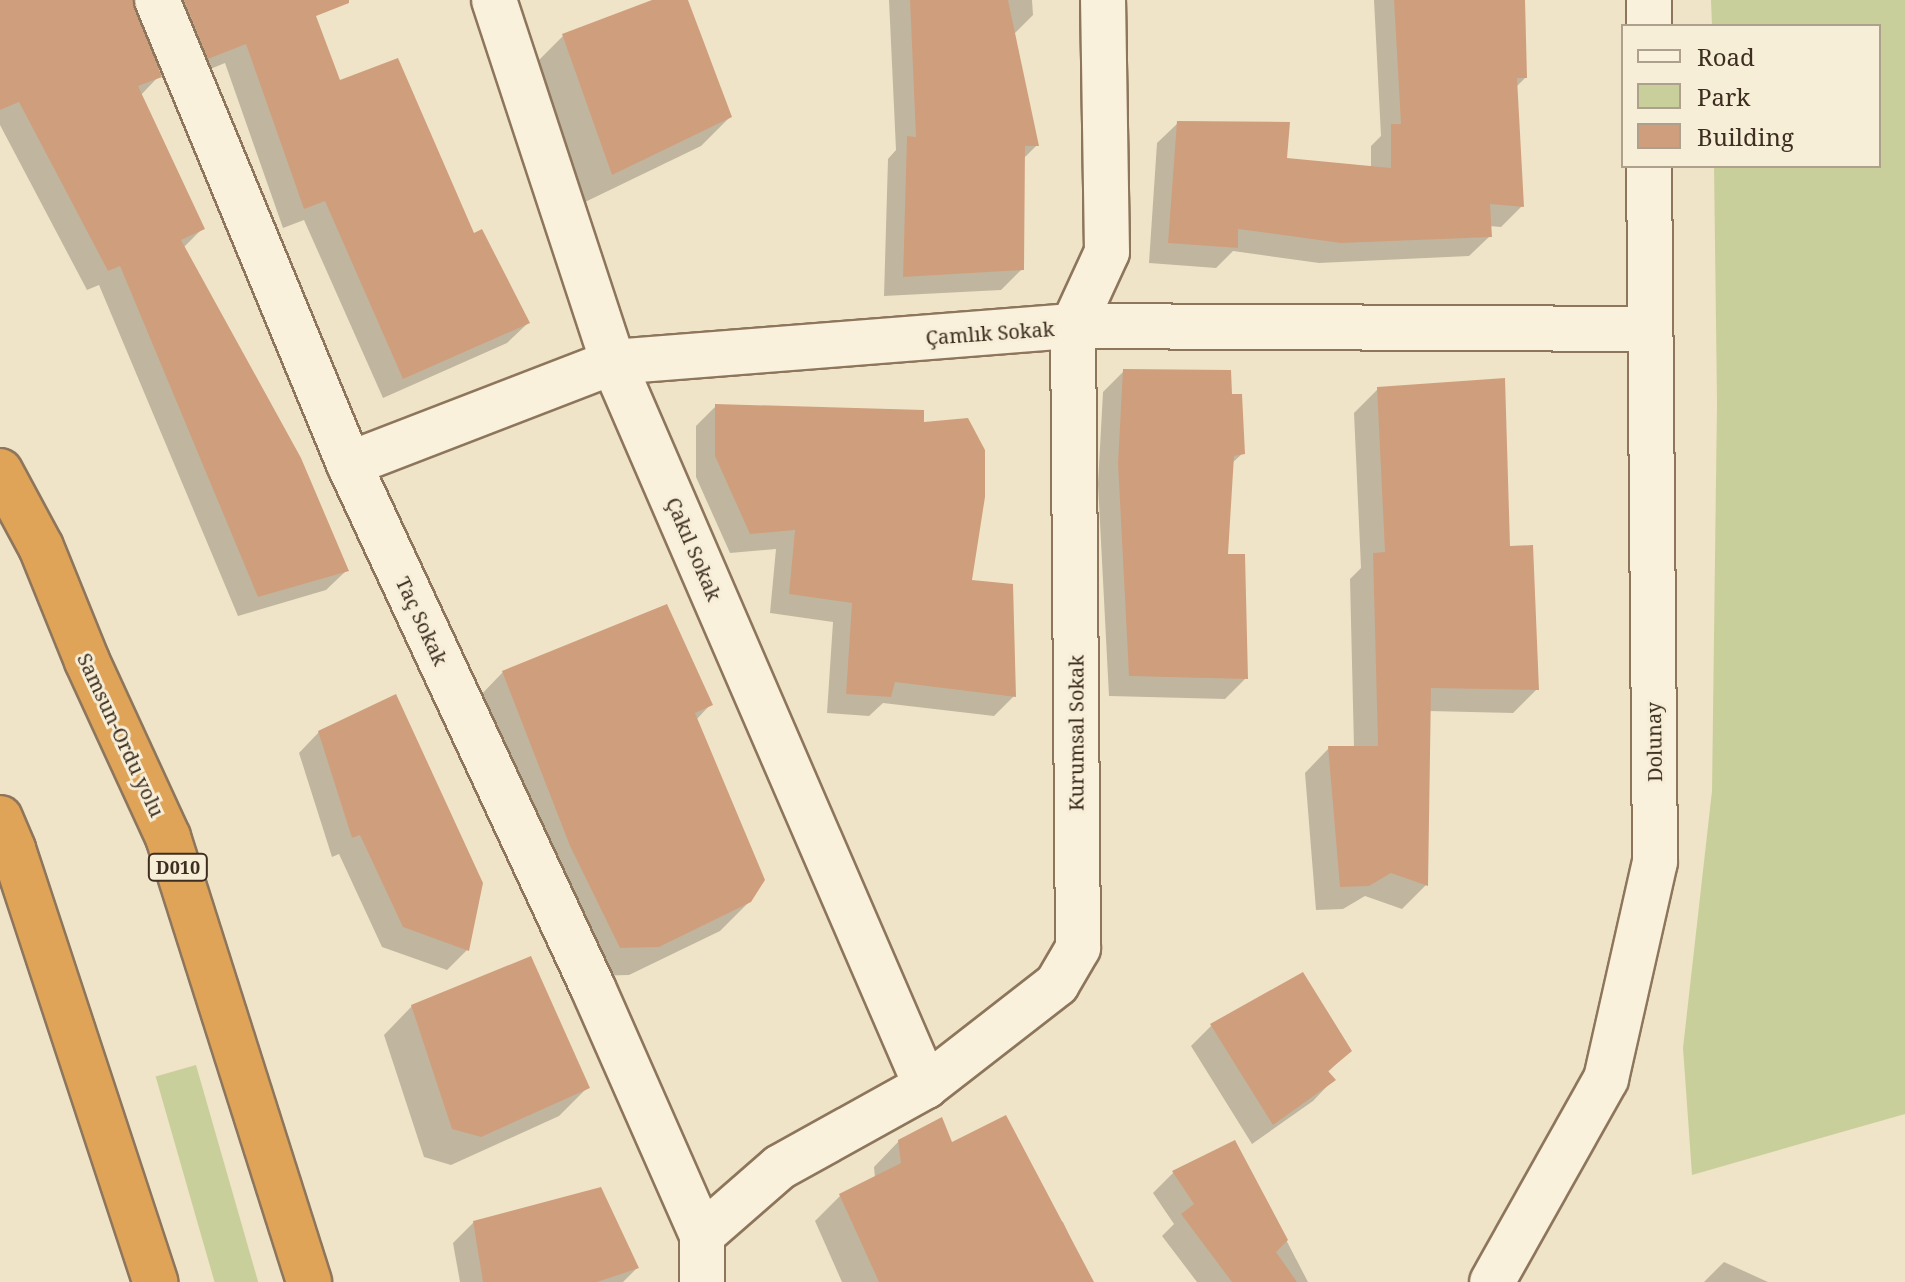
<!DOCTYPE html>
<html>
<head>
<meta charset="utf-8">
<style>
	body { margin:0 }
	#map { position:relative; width:1905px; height:1282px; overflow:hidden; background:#f0e4c8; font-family:"Noto Serif",serif }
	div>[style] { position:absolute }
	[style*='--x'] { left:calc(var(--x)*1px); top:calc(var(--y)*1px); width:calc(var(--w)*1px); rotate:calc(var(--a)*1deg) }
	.green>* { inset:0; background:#c9cf9b; transform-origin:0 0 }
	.shadow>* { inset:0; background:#0003 }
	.building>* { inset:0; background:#cf9f7d }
	.roads { filter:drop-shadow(2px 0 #8d765c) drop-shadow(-2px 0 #8d765c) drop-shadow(0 2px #8d765c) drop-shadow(0 -2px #8d765c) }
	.minor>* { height:44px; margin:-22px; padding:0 22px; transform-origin:22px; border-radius:22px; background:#faf1dc }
	.highway>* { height:44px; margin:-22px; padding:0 22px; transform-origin:22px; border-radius:22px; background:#e0a458 }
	span { translate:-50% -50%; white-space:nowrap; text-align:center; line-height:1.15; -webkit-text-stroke:6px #f7eed8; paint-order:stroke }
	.shield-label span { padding:2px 6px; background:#f7eed8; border:2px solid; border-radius:6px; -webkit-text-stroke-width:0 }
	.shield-label { font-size:18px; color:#3d2e20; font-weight:700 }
	.street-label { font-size:20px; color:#3d2e20 }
	.legend { position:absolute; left:1621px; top:24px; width:260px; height:144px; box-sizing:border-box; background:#f7eed8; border:2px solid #ada18e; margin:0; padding:10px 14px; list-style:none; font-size:24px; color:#3d2e20 }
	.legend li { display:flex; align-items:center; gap:16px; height:40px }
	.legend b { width:40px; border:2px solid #ada18e }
</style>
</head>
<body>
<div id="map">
	<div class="green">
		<i style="clip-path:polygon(1711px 0,1905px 0,1905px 1114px,1692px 1175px,1683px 1048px,1712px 791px,1717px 402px,1714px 166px,1879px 166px,1879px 26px,1712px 26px)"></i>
		<i style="left:196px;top:1065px;width:226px;height:42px;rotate:74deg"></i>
	</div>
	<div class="shadow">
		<i style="clip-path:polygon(0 0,131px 0,159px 76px,140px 96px,202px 229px,183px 248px,347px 570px,326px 590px,238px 616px,99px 285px,87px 290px,0 125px)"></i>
		<i style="clip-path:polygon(151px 0,308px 0,339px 82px,473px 235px,528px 323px,507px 343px,383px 398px,304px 220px,283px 228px,225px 63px,188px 78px)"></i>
		<i style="clip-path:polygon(657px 0,686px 0,730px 117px,701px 146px,583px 203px,534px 65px,563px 36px)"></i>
		<i style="clip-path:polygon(889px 0,1032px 0,1033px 15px,1014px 34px,1037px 145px,1023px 159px,1022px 269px,1001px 290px,884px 296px,888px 159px,896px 150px)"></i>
		<i style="clip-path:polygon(1374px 0,1523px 0,1525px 78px,1516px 87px,1522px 206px,1501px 227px,1489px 226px,1490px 236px,1469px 256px,1319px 263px,1233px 251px,1216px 268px,1149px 263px,1157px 143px,1178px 123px,1285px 159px,1371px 168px,1371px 146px,1381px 136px)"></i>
		<i style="clip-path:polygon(1124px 371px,1230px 396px,1243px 453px,1231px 464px,1226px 556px,1246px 678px,1225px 699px,1109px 696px,1098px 484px,1103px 392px)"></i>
		<i style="clip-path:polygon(1378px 389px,1537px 689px,1513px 713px,1428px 711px,1426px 885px,1402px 909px,1365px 896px,1343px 909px,1316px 910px,1305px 773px,1329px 748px,1354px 748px,1350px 579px,1361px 568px,1354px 413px)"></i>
		<i style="clip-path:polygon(716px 406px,922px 424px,970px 581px,1014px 696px,994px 716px,883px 703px,869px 716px,827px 713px,833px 622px,770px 613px,776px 549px,730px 553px,696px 477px,696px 426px)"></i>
		<i style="clip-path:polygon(503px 672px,710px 705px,696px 720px,750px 901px,720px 931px,629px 975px,591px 976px,475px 701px)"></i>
		<i style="clip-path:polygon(319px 732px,467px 950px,447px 970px,382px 947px,339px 854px,332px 857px,299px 753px)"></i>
		<i style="clip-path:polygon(412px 1006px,588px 1087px,559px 1116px,451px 1165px,424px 1157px,384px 1035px)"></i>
		<i style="clip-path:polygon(1212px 1025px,1349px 1051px,1327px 1073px,1333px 1080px,1313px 1101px,1252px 1144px,1191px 1046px)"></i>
		<i style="clip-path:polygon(899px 1141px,951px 1144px,1063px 1222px,1091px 1282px,842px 1282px,815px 1221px,840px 1196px,875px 1178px,874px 1167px)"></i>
		<i style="clip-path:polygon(1235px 1142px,1308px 1282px,1197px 1282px,1162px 1236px,1174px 1224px,1153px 1193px,1173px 1173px)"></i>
		<i style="clip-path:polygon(474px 1222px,637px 1268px,623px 1282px,460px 1282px,453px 1243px)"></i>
		<i style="clip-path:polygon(1724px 1262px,1768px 1282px,1704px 1282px)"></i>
	</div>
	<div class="building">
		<i style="clip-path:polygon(0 0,133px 0,162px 77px,138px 86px,205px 229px,181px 240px,301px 458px,349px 571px,258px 597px,120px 266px,108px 271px,19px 102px,0 110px)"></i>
		<i style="clip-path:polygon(184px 0,349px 0,349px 3px,316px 16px,340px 80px,398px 58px,474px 233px,482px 229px,530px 323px,403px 379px,325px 201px,304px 209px,246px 44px,208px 59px)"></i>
		<i style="clip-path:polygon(652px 0,688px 0,732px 117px,612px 175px,562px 34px)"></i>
		<i style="clip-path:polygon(910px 0,1008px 0,1039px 146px,1025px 146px,1024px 270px,903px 277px,907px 136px,916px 137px)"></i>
		<i style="clip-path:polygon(1394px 0,1525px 0,1527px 78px,1517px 78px,1524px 207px,1490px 204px,1492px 237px,1341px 243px,1238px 229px,1238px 248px,1168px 243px,1177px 121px,1290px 122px,1287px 158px,1391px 168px,1391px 124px,1401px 124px)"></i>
		<i style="clip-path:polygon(1123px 369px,1231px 370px,1232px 394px,1242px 394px,1245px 454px,1234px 456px,1228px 554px,1245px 554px,1248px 679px,1129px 676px,1118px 463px)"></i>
		<i style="clip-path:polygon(1505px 378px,1510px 546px,1533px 545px,1539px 690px,1431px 688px,1428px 886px,1391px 873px,1369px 886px,1340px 887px,1328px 746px,1378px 746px,1373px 553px,1385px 552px,1377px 387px)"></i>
		<i style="clip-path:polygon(715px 404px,924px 410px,924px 422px,968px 418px,985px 450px,985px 497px,972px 580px,1013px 584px,1016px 697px,895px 682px,891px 697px,846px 694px,852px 603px,789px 594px,795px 530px,750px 534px,715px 456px)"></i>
		<i style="clip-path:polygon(667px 604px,713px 705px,695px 713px,765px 880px,751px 902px,659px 947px,620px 948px,570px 846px,502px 671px)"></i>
		<i style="clip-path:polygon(396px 694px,483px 883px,469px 951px,403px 927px,360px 835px,352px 838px,318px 731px)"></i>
		<i style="clip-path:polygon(531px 956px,590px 1088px,481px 1137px,452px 1129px,411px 1005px)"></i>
		<i style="clip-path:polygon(1303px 972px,1352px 1051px,1328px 1071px,1336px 1080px,1273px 1125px,1210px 1024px)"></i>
		<i style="clip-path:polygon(1006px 1115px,1094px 1282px,879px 1282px,839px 1194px,901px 1163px,898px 1140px,942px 1117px,952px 1142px)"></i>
		<i style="clip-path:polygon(1235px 1140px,1288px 1240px,1276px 1252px,1297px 1282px,1232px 1282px,1181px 1214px,1194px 1204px,1172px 1171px)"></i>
		<i style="clip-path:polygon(601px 1187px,639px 1268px,597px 1282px,483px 1282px,473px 1221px)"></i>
	</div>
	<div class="roads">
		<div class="minor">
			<i style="--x:157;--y:0;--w:502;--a:67.52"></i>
			<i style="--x:349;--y:464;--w:578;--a:65.03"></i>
			<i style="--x:593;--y:988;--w:270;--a:66.2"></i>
			<i style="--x:494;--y:0;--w:381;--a:71.8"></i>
			<i style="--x:613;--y:362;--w:789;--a:66.62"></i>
			<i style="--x:1649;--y:0;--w:26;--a:90"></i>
			<i style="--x:349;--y:464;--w:283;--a:-21.1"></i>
			<i style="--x:613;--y:362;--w:461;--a:-4.5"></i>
			<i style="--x:1073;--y:326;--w:577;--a:0.3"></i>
			<i style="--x:702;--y:1282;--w:47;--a:-90"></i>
			<i style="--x:702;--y:1235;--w:103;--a:-41.1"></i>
			<i style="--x:780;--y:1167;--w:167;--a:-29"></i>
			<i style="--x:926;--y:1086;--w:166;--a:-37.9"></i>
			<i style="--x:1057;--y:984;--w:42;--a:-59.7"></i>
			<i style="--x:1078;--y:948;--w:622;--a:-90.46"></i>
			<i style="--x:1073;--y:326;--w:81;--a:-65.3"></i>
			<i style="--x:1107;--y:252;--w:252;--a:-90.9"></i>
			<i style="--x:1492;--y:1282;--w:233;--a:-60.7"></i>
			<i style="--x:1606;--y:1079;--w:222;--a:-77.3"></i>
			<i style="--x:1655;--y:862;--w:696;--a:-90.49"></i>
		</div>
		<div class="highway">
			<i style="--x:0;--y:471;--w:86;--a:61.7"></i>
			<i style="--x:41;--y:547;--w:123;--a:68"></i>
			<i style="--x:87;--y:661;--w:194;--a:65.3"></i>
			<i style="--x:168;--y:837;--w:467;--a:72.4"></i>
			<i style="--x:0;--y:818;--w:34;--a:67"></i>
			<i style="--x:13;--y:849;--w:456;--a:71.8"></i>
		</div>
	</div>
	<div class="shield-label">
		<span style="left:178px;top:867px">D010</span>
	</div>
	<div class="street-label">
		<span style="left:990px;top:333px;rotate:-4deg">Çamlık Sokak</span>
		<span style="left:694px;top:549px;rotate:67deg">Çakıl Sokak</span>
		<span style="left:422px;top:621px;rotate:65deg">Taç Sokak</span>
		<span style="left:1076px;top:733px;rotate:-90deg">Kurumsal Sokak</span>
		<span style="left:121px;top:735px;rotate:65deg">Samsun-Ordu yolu</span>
		<span style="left:1654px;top:742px;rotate:-91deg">Dolunay</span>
	</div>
	<ul class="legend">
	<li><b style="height:10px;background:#faf1dc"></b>Road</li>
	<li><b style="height:22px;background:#c9cf9b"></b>Park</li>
	<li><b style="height:22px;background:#cf9f7d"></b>Building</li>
	</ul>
</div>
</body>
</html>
